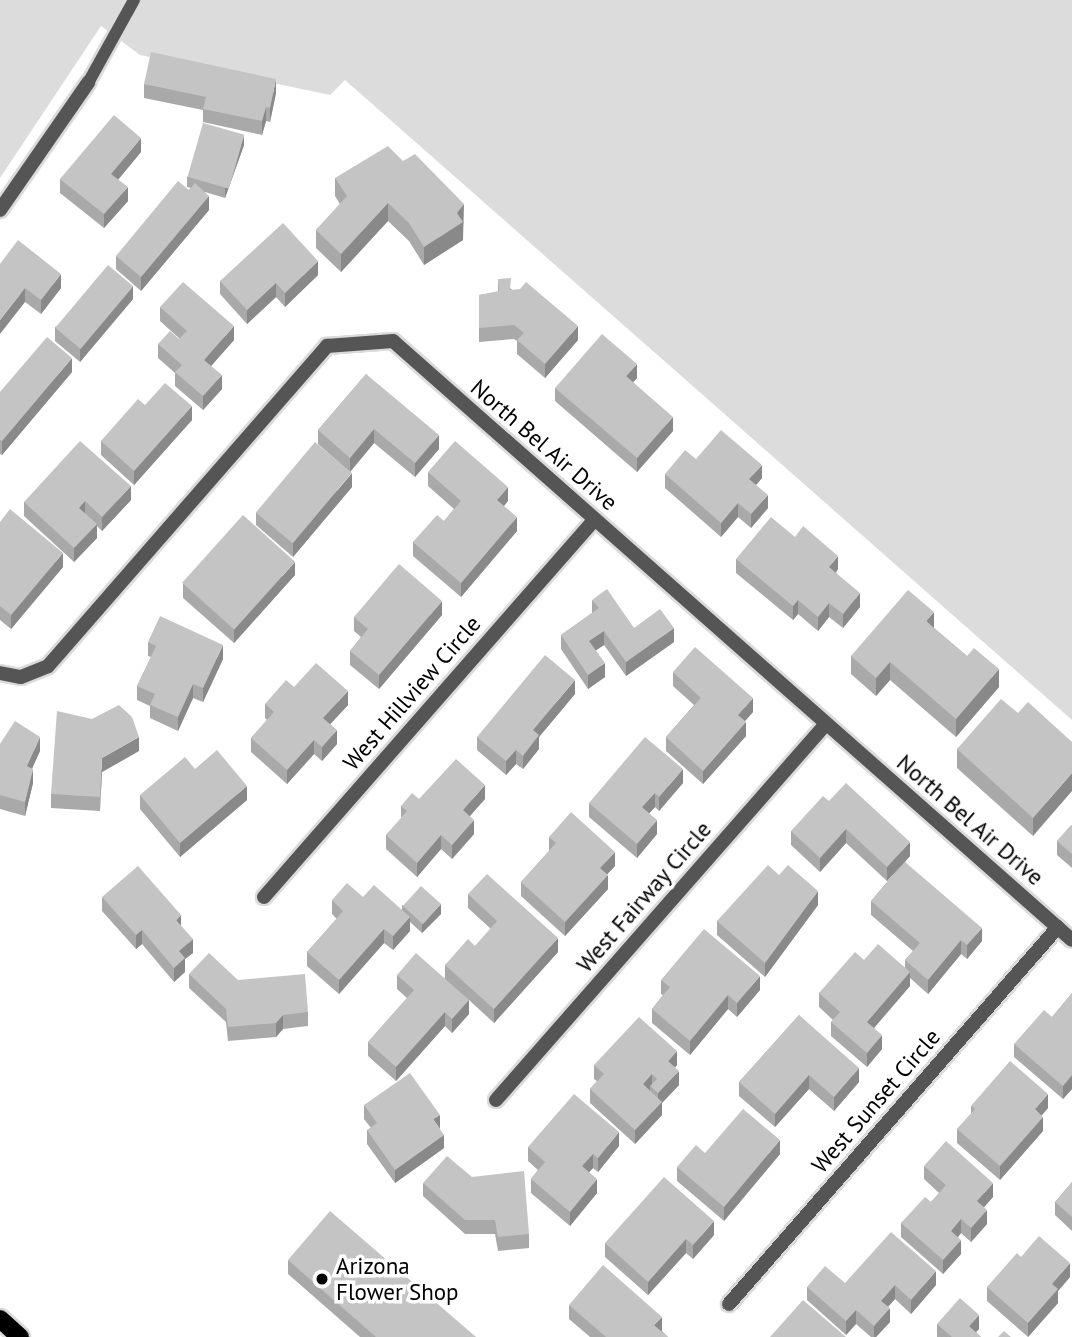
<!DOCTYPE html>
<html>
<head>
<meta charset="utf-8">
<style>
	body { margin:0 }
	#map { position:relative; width:1072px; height:1337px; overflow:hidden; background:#fff; font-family:"PT Sans",sans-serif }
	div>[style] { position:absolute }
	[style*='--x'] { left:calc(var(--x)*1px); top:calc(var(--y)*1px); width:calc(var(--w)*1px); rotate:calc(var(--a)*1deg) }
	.green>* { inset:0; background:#dcdcdc }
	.roads { filter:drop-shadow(2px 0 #dbdbdb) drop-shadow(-2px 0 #dbdbdb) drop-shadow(0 2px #dbdbdb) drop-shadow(0 -2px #dbdbdb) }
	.service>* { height:12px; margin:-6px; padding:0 6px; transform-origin:6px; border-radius:6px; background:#555 }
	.minor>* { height:14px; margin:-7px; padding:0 7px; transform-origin:7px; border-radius:7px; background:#555 }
	.primary>* { height:18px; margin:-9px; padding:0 9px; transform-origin:9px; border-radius:9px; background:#000 }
	.wall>* { inset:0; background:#a9a9a9 }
	.shaded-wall>* { inset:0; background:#898989 }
	.building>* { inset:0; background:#c4c4c4; transform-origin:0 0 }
	.dots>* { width:19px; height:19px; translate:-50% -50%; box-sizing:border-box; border:4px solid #fff; border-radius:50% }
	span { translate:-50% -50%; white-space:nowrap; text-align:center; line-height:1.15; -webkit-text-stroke:7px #fff; paint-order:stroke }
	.street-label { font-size:23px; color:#000 }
	.poi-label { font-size:23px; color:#000 }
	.left { translate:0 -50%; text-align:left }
</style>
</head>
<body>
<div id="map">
	<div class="green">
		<i style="clip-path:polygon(0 0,1072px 0,1072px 720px,345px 80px,330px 95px,140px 55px,101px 26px,0 178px)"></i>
	</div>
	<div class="roads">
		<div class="service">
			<i style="--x:88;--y:83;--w:95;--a:-61"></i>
		</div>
		<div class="minor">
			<i style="--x:0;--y:210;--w:155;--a:-55.3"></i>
			<i style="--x:0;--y:673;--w:21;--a:11"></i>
			<i style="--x:21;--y:677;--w:29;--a:-22"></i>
			<i style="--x:48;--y:666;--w:425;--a:-48.9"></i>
			<i style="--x:327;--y:346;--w:66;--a:-4.3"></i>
			<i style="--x:393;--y:341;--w:905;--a:41.42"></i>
			<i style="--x:264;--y:897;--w:502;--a:-48.79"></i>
			<i style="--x:496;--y:1100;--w:500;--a:-48.73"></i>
			<i style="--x:729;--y:1304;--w:500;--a:-48.89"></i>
		</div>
		<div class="primary">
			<i style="--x:0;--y:1319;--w:27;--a:42"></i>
		</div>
	</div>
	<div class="wall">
		<i style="clip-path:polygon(144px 84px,276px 93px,270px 122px,266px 121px,262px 135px,203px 122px,203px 110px,144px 98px)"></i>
		<i style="clip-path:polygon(244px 145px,225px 198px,205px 192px,209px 210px,141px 291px,116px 269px,116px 256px,191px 188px,187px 187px,187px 177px)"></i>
		<i style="clip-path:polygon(141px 152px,118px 180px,128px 201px,104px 228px,60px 193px,60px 179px)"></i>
		<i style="clip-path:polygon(335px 178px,464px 222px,463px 224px,463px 240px,424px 265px,409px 241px,388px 221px,341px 272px,316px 248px,316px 230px,340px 204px,335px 196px)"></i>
		<i style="clip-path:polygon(0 264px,61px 288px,41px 314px,25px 302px)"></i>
		<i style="clip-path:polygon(318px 275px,285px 307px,276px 297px,247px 324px,220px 294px,220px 281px)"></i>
		<i style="clip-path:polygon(498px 279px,578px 340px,545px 378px,517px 354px,517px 341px,514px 339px,479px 342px,479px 295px,498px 292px)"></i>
		<i style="clip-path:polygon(133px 299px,80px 362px,55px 341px,55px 327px)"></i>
		<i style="clip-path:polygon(160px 307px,234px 340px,211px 366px,222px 389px,203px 410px,175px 386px,175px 373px,158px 358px,158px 344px,180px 339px,160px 321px)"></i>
		<i style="clip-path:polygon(72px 372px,2px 455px,0 454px,0 392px)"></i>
		<i style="clip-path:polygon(366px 374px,439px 449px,415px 477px,374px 443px,350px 472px,318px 444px,318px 430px)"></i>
		<i style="clip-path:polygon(637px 378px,633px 382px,673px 431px,637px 472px,555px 401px,555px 388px)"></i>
		<i style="clip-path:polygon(145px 405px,192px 420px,134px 485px,101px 455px,101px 441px)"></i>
		<i style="clip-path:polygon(696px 459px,762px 478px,756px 485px,768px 508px,751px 528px,738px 517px,721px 537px,665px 488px,665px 474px)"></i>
		<i style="clip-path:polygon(428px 472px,508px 501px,504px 506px,517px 531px,461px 597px,413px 556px,413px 542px,444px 521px,454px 509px,428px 486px)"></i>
		<i style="clip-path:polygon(352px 487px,293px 557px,256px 525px,256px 512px)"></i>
		<i style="clip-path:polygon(131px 500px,102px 531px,97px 526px,97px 538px,74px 562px,24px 516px,24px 502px)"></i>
		<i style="clip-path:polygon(0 522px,63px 567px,11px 629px,0 620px)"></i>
		<i style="clip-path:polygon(795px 537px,838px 569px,836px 573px,860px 607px,843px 628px,829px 617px,818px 631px,798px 614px,793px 620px,736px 573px,736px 559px)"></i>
		<i style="clip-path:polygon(295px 575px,234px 643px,183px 598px,183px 584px)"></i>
		<i style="clip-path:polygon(592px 600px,634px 628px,674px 642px,626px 676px,604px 645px,596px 650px,605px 677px,588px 689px,561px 649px,561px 635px,592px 613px)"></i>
		<i style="clip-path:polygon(442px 615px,379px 689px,350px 665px,350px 651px,361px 637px,354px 631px,354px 617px)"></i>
		<i style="clip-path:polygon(934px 628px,967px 656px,999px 687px,956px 737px,890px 680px,876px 696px,851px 674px,851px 656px)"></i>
		<i style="clip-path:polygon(148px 642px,223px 659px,203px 702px,193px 698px,178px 731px,150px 718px,150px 706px,137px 700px,137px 686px,151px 657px,148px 656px)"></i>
		<i style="clip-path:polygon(673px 672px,753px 712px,745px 721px,746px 736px,703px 784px,666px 751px,666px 737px,694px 705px,673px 686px)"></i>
		<i style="clip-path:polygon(294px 687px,348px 705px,330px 724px,337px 744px,322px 761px,314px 754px,287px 784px,251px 752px,251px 738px,267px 720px,265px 718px,265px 704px)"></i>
		<i style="clip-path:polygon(575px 694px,539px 737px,539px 749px,523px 769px,516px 764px,506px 775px,477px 750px,477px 737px)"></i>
		<i style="clip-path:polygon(1018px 713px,1072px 742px,1033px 836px,957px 768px,957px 749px)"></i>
		<i style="clip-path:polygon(0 744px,40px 751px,32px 768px,33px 783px,25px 816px,0 809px)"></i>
		<i style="clip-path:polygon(139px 751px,102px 772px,100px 811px,51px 808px,51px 794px)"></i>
		<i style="clip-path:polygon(195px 769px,247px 800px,180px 857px,140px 809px,140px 795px)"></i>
		<i style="clip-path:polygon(683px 783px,659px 811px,655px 807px,649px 813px,657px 834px,637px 858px,589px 817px,589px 803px)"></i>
		<i style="clip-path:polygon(419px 799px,485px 799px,469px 816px,474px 834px,452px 859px,441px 849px,417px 877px,386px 849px,386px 835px,401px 819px,401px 806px)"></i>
		<i style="clip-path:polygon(829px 801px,910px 856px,905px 862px,982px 941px,967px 959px,961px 954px,928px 994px,910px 978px,910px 986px,874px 1028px,882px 1049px,867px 1067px,831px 1036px,831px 1022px,833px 1020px,819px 1007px,819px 993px,864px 960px,905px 968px,905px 960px,913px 951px,871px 915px,871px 901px,904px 862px,887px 881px,846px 843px,820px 872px,791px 845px,791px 831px)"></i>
		<i style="clip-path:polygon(1072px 825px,1072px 868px,1057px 855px,1057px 841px)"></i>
		<i style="clip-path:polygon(549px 837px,615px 866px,607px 874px,608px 889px,565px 936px,521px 896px,521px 882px,549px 851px)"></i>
		<i style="clip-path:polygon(779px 875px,818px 905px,765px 977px,717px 935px,717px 921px)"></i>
		<i style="clip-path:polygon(468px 894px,558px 952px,494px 1023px,469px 1000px,469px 1014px,452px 1033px,445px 1026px,396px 1081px,368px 1056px,368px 1042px,407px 998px,397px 989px,397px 975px,445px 978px,445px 965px,475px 946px,491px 929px,468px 908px)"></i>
		<i style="clip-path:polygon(102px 897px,181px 926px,193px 953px,185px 959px,185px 972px,174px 982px,142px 944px,136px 949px,102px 911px)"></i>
		<i style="clip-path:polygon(363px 897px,402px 911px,402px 905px,441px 914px,422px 933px,410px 922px,410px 931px,393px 950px,384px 943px,339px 994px,307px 966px,307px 952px,337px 919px,332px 914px,332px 900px)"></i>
		<i style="clip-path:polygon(189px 974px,238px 980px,308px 1012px,308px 1026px,283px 1029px,276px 1037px,228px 1041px,226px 1022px,189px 988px)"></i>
		<i style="clip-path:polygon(661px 980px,760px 990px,737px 1017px,728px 1009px,690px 1055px,652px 1023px,652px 1009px,663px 995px,661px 994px)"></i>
		<i style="clip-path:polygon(1072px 993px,1072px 1089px,1063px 1099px,1014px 1057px,1014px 1044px,1052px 1017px)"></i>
		<i style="clip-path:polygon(799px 1015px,859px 1082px,834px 1111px,809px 1089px,775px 1127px,739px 1096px,739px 1082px)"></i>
		<i style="clip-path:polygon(594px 1065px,677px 1065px,675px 1067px,679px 1085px,662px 1103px,662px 1115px,635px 1144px,590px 1103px,590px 1089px,597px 1081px,594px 1079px)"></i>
		<i style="clip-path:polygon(364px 1105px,439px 1129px,444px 1148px,395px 1183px,367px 1144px,367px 1130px,371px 1128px,364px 1119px)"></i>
		<i style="clip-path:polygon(971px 1106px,1048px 1108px,1041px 1116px,1043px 1131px,1000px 1180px,957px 1143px,957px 1129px,971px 1114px)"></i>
		<i style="clip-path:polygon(619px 1146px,598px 1172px,593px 1168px,589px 1172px,597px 1193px,570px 1226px,531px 1193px,531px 1179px,538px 1170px,528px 1161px,528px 1147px)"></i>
		<i style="clip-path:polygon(705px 1153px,780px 1154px,724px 1221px,677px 1181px,677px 1167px)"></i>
		<i style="clip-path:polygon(924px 1166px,993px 1197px,984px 1207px,987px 1224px,971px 1242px,961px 1233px,958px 1237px,961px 1254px,943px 1274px,901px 1237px,901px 1223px,931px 1202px,939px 1193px,924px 1179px)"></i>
		<i style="clip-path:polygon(1072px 1182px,1072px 1231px,1055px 1215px,1055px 1202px)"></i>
		<i style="clip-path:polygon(423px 1183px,529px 1234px,529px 1248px,498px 1251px,495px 1234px,465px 1234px,423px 1196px)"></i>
		<i style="clip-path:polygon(714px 1235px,693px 1259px,686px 1253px,648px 1295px,605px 1257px,605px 1243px)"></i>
		<i style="clip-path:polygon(1021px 1257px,1070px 1277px,1058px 1291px,1058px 1303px,1028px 1337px,987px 1301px,987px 1287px)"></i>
		<i style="clip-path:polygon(288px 1260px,476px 1337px,360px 1337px,288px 1274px)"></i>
		<i style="clip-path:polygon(845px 1283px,936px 1285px,911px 1314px,895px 1299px,888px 1307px,890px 1322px,876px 1337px,871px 1337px,856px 1324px,846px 1335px,807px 1300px,807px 1287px)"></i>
		<i style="clip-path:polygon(569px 1305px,662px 1331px,668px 1337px,590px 1337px,569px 1319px)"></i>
		<i style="clip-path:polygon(937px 1324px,979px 1329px,976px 1332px,981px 1337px,937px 1337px)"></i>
	</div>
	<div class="shaded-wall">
		<i style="clip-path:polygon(276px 79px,276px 93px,270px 122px,270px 108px)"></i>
		<i style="clip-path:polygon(266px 107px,266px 121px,262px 135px,262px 121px)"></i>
		<i style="clip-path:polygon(244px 135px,244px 145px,225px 198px,225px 189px)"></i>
		<i style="clip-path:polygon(141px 138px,141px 152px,111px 188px,111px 174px)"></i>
		<i style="clip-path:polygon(128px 187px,128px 201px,104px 228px,104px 214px)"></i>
		<i style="clip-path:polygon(209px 196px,209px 210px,141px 291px,141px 277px)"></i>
		<i style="clip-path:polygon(388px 203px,388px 221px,341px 272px,341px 254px)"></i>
		<i style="clip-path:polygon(464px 204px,463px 240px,424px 265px,424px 247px)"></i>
		<i style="clip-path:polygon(318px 261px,318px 275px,285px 307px,285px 293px)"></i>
		<i style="clip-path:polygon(61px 274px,61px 288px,41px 314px,41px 300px)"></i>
		<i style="clip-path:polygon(276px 283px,276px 297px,247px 324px,247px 310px)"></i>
		<i style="clip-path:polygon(133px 286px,133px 299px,80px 362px,80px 348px)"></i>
		<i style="clip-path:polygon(25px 288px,25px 302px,0 334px,0 320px)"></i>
		<i style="clip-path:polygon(234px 326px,234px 340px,204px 374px,204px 360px)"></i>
		<i style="clip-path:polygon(578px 326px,578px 340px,545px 378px,545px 364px)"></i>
		<i style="clip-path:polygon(72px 358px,72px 372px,2px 455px,2px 441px)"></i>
		<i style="clip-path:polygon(637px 364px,637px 378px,626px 390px,626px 376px)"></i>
		<i style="clip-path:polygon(222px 375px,222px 389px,203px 410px,203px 396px)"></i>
		<i style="clip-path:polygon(192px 406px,192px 420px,134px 485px,134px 471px)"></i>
		<i style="clip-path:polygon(673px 417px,673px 431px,637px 472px,637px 458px)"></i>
		<i style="clip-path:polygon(374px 429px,374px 443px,350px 472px,350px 458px)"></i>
		<i style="clip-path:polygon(439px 435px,439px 449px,415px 477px,415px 463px)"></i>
		<i style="clip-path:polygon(762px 465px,762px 478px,749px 493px,749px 479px)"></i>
		<i style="clip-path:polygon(352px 473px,352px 487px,293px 557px,293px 543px)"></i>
		<i style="clip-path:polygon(131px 486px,131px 500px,102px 531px,102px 517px)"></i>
		<i style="clip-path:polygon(508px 487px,508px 501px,497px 514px,497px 500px)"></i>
		<i style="clip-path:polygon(768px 495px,768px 508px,751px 528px,751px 514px)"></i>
		<i style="clip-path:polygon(85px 501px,85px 515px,79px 508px)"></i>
		<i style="clip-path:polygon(738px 503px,738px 517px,721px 537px,721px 523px)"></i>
		<i style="clip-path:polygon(517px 517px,517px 531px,461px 597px,461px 583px)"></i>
		<i style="clip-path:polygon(97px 524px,97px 538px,74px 562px,74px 548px)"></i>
		<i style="clip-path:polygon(63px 553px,63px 567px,11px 629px,11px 615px)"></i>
		<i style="clip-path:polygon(838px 556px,838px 569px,829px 581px,829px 567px)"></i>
		<i style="clip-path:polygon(295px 562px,295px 575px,234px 643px,234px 630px)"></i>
		<i style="clip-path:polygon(860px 593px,860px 607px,843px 628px,843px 614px)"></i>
		<i style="clip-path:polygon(798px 600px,798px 614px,793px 620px,793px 606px)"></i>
		<i style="clip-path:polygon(442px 601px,442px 615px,379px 689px,379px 675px)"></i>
		<i style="clip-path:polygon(829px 603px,829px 617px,818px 631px,818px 617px)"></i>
		<i style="clip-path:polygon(934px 612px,934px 630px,926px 621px)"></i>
		<i style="clip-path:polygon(674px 628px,674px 642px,626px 676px,626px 662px)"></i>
		<i style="clip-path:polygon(604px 631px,604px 645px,589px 655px,589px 641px)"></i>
		<i style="clip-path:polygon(223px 645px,223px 659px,203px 702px,203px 688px)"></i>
		<i style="clip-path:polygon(890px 662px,890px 680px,876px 696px,876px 678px)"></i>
		<i style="clip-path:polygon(605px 663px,605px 677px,588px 689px,588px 675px)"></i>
		<i style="clip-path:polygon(999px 669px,999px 687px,956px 737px,956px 719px)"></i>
		<i style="clip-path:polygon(575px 680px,575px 694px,539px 737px,539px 749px,523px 769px,523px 756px,533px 730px)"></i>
		<i style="clip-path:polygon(193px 684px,193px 698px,178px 731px,178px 717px)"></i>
		<i style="clip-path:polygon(348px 691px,348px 705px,323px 732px,323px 718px)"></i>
		<i style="clip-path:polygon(753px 698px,753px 712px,738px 729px,738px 715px)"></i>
		<i style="clip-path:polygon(746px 722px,746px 736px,703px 784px,703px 771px)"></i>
		<i style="clip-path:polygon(337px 730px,337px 744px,322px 761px,322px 747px)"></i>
		<i style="clip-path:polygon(40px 737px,40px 751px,27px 780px,27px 766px)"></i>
		<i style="clip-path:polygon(139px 737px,139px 751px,102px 772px,100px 811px,102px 758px)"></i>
		<i style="clip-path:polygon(314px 740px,314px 754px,287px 784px,287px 770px)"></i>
		<i style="clip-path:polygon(516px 750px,516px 764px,506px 775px,506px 761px)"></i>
		<i style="clip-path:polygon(33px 769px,33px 783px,25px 816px,25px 802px)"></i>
		<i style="clip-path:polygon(683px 769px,683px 783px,659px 811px,659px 797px)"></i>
		<i style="clip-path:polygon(1072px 773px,1072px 791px,1033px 836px,1033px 818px)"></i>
		<i style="clip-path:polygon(485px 785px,485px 799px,463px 824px,463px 810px)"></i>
		<i style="clip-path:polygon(247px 786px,247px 800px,180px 857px,180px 843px)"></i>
		<i style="clip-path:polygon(655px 793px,655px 807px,642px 821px,642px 807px)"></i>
		<i style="clip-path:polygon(474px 820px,474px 834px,452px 859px,452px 845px)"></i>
		<i style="clip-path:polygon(657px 820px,657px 834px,637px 858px,637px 844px)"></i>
		<i style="clip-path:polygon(846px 829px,846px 843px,820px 872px,820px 858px)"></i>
		<i style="clip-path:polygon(441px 835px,441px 849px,417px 877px,417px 863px)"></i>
		<i style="clip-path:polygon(910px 842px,910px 856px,887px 881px,887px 867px)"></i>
		<i style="clip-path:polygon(615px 852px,615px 866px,600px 882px,600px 868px)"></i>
		<i style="clip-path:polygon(608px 875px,608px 889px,565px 936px,565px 922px)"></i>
		<i style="clip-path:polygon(818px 891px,818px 905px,765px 977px,765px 963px)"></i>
		<i style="clip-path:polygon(441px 904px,441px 914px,422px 933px,422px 924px)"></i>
		<i style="clip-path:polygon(181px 915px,181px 929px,176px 920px)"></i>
		<i style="clip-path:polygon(410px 917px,410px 931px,393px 950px,393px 936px)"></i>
		<i style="clip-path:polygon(982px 928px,982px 941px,967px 959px,967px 945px)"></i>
		<i style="clip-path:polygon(384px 929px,384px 943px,339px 994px,339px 980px)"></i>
		<i style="clip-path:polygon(142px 930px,142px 944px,136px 949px,136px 935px)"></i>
		<i style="clip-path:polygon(558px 938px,558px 952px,494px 1023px,494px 1009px)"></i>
		<i style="clip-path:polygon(193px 939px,193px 953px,185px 959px,185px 972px,174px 982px,174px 968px,179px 951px)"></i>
		<i style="clip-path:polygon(961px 940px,961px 954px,928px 994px,928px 980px)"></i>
		<i style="clip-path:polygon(910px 972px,910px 986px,867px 1036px,867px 1022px)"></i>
		<i style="clip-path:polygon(760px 976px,760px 990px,737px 1017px,737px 1003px)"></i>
		<i style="clip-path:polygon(728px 995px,728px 1009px,690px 1055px,690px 1041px)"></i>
		<i style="clip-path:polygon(469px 1000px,469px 1014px,452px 1033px,452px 1019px)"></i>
		<i style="clip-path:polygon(445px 1012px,445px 1026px,396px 1081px,396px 1067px)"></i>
		<i style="clip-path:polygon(283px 1015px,283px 1029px,276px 1037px,276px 1023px)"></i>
		<i style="clip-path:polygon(882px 1035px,882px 1049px,867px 1067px,867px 1053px)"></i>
		<i style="clip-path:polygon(677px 1051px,677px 1065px,668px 1075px,668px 1061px)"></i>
		<i style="clip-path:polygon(859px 1068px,859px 1082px,834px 1111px,834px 1097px)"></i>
		<i style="clip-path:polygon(679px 1071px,679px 1085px,662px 1103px,662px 1115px,635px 1144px,635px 1130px,658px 1106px,658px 1093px)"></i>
		<i style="clip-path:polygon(652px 1074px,652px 1088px,650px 1086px,650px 1090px,643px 1098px,643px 1084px)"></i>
		<i style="clip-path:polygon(809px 1075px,809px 1089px,775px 1127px,775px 1114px)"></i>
		<i style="clip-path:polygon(1072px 1075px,1072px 1089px,1063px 1099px,1063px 1086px)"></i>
		<i style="clip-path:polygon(1048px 1094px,1048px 1108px,1035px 1123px,1035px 1109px)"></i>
		<i style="clip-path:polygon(440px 1115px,440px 1129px,433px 1119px)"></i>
		<i style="clip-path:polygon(1043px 1117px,1043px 1131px,1000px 1180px,1000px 1166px)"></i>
		<i style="clip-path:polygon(619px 1132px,619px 1146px,598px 1172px,598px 1158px)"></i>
		<i style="clip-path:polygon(444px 1135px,444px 1148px,395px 1183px,395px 1170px)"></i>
		<i style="clip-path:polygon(780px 1140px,780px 1154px,724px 1221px,724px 1207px)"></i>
		<i style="clip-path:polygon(593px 1154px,593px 1168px,582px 1180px,582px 1166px)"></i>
		<i style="clip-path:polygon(597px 1179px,597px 1193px,570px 1226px,570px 1212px)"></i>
		<i style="clip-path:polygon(993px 1183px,993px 1197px,977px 1215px,977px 1201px)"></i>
		<i style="clip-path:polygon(987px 1210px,987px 1224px,971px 1242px,971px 1228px)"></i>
		<i style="clip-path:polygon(961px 1219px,961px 1233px,951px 1245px,951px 1231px)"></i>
		<i style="clip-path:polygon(714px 1221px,714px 1235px,693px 1259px,693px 1245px)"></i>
		<i style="clip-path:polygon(686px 1239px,686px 1253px,648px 1295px,648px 1282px)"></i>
		<i style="clip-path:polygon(961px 1240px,961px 1254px,943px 1274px,943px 1260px)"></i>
		<i style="clip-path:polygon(1070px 1263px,1070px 1277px,1058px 1291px,1058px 1303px,1028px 1337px,1028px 1323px,1052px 1284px)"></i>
		<i style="clip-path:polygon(936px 1271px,936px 1285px,911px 1314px,911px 1300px)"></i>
		<i style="clip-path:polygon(895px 1285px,895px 1299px,881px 1314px,881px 1301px)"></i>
		<i style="clip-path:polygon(890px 1308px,890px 1322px,876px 1337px,874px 1337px,874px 1326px)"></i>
		<i style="clip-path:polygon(856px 1310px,856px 1324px,846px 1335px,846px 1321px)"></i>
		<i style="clip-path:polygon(979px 1315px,979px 1329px,971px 1337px,969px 1326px)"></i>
		<i style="clip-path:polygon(662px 1317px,662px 1331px,656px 1337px,654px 1325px)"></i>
	</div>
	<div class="building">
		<i style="clip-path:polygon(151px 52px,276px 79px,270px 108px,266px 107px,262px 121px,203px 109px,206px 97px,144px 84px)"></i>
		<i style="clip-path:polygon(114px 115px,141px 138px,111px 174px,128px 187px,104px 214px,60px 179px)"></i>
		<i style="left:203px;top:123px;width:43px;height:56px;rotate:16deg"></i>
		<i style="clip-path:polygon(388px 146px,403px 161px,415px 154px,464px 204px,457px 213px,463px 222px,424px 247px,409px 223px,388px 203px,341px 254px,316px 230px,347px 196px,335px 178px)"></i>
		<i style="clip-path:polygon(178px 181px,189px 190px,195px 183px,209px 196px,141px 277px,116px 256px)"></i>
		<i style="clip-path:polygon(283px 223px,318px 261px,285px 293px,276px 283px,247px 310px,220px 281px)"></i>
		<i style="clip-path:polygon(18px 240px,61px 274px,41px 300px,25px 288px,0 320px,0 264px)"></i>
		<i style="left:108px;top:265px;width:33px;height:82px;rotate:40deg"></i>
		<i style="clip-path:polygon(511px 278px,510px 290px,520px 289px,526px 282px,578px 326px,545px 364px,517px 340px,524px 333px,514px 325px,479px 328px,479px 295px,499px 291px,498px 279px)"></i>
		<i style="clip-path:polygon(183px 282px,234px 326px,204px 360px,222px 375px,203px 396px,175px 372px,182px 365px,158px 344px,170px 331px,179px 339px,187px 331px,160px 307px)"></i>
		<i style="clip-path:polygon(602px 334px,637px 364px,626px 376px,673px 417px,637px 458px,555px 388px)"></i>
		<i style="clip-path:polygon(47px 337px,72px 358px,2px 441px,0 440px,0 392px)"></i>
		<i style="clip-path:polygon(366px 374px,439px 435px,415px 463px,374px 429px,350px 458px,318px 430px)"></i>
		<i style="clip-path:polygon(165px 383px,192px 406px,134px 471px,101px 441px,138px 399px,145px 405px)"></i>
		<i style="clip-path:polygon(721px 430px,762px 465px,749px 479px,768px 495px,751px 514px,738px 503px,721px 523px,665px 474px,685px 450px,696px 459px)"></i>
		<i style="clip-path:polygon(80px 441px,131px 486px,102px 517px,85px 501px,79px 508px,97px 524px,74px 548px,24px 502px)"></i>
		<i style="clip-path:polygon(455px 441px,508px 487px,497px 500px,517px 517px,461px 583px,413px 542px,437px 515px,444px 521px,461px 501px,428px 472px)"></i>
		<i style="left:315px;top:442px;width:48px;height:92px;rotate:40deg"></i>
		<i style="clip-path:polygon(10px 509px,63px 553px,11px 615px,0 606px,0 522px)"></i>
		<i style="left:243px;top:515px;width:70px;height:91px;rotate:42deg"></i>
		<i style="clip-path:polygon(771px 517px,795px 537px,803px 526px,838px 556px,829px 567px,860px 593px,843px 614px,829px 603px,818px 617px,798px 600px,793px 606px,736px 559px)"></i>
		<i style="clip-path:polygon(399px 564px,442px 601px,379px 675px,350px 651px,368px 629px,354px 617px)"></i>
		<i style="clip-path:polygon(607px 589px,634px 628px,660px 609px,674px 628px,626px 662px,604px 631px,589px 641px,605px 663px,588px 675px,561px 635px,599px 608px,592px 600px)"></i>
		<i style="clip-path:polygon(908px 590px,934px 612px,926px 621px,967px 656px,974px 648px,999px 669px,956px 719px,890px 662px,876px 678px,851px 656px)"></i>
		<i style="clip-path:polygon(160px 616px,223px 645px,203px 688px,193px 684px,178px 717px,150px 705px,155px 694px,137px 686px,156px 646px,148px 642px)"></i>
		<i style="clip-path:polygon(695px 647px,753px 698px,738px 715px,746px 722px,703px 771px,666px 737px,701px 698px,673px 672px)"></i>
		<i style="clip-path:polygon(545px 655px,575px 680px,533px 730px,539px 735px,523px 756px,516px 750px,506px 761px,477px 737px)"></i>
		<i style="clip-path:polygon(316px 663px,348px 691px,323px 718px,337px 730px,322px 747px,314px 740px,287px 770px,251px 738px,274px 712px,265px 704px,286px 680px,294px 687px)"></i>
		<i style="clip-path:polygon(1001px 699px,1018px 713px,1028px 702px,1072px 742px,1072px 773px,1033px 818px,957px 749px)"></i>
		<i style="clip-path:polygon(119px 705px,132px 717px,139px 737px,102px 758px,100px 797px,51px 794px,57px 711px,92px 719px)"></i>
		<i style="clip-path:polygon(15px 721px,40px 737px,27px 766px,33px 769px,25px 802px,0 795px,0 744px)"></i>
		<i style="clip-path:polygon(645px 737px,683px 769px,659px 797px,655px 793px,642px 807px,657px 820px,637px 844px,589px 803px)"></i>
		<i style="clip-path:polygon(217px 750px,247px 786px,180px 843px,140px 795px,185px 757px,195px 769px)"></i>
		<i style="clip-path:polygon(456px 759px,485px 785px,463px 810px,474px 820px,452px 845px,441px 835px,417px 863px,386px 835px,407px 811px,401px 806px,412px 793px,419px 799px)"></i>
		<i style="clip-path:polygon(846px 783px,910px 842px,887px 867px,846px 829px,820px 858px,791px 831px,823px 796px,829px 801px)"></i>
		<i style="clip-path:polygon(571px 812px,615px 852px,600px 868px,608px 875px,565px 922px,521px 882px,556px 843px,549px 837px)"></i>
		<i style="clip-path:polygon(1071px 825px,1072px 825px,1072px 854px,1057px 841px)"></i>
		<i style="clip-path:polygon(905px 862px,982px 928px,967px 945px,961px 940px,928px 980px,905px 960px,920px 943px,871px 901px)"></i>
		<i style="clip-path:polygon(768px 865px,779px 875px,788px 865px,818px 891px,765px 963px,717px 921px)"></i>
		<i style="clip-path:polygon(138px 866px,181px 915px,176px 920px,193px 939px,179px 951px,185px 958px,174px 968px,142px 930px,136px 935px,102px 897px)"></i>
		<i style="clip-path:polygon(487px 874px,558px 938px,494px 1009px,445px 965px,468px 939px,475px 946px,497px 921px,468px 894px)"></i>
		<i style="clip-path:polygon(347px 883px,363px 897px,374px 885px,410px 917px,393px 936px,384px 929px,339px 980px,307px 952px,343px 911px,332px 900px)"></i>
		<i style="left:421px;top:886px;width:27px;height:27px;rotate:42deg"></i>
		<i style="clip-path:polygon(704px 929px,760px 976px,737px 1003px,728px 995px,690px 1041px,652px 1009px,670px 987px,661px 980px)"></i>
		<i style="clip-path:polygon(878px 944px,910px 972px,867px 1022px,882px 1035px,867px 1053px,831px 1022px,840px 1012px,819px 993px,855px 952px,864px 960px)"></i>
		<i style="clip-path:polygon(209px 953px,238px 980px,305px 974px,308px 1012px,283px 1015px,276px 1023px,228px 1027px,226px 1009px,189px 974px)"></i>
		<i style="clip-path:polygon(416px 953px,469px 1000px,452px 1019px,445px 1012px,396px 1067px,368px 1042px,414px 990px,397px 975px)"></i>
		<i style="clip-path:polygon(1072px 993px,1072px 1075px,1063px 1086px,1014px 1044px,1044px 1010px,1052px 1017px)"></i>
		<i style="clip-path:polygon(799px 1015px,859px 1068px,834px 1097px,809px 1075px,775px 1114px,739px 1082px)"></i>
		<i style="clip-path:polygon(639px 1017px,677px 1051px,668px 1061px,679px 1071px,658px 1093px,650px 1086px,657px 1079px,652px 1074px,643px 1084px,662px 1102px,635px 1130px,590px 1089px,604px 1074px,594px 1065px)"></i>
		<i style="clip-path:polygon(1010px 1061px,1048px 1094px,1035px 1109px,1043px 1117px,1000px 1166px,957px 1129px,975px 1109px,971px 1106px)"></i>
		<i style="clip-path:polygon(410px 1073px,440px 1115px,433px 1119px,444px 1135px,395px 1170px,367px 1130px,377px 1123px,364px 1105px)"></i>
		<i style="clip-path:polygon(574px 1094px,619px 1132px,598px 1158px,593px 1154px,582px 1166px,597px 1179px,570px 1212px,531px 1179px,545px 1162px,528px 1147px)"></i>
		<i style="clip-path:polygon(743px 1109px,780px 1140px,724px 1207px,677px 1167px,696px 1145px,705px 1153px)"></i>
		<i style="clip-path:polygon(946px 1141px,993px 1183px,977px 1201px,987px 1210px,971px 1228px,961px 1219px,951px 1231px,961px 1240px,943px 1260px,901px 1223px,925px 1197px,931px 1202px,946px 1185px,924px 1166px)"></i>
		<i style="clip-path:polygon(447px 1156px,472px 1177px,524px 1171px,529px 1234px,498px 1237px,495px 1220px,465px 1220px,423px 1183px)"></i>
		<i style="clip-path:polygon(664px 1177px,714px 1221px,693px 1245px,686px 1239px,648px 1282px,605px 1243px)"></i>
		<i style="clip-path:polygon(1072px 1182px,1072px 1217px,1055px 1202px)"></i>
		<i style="clip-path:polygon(330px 1211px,476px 1337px,376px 1337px,288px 1260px)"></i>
		<i style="clip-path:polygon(891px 1232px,936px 1271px,911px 1300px,895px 1285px,881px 1301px,890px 1308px,874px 1326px,856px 1310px,846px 1321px,807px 1287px,825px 1266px,845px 1283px)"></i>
		<i style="clip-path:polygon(1039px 1236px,1070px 1263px,1052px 1284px,1058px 1289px,1028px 1323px,987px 1287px,1017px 1253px,1021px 1257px)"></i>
		<i style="clip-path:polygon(603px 1265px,662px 1317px,654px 1325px,668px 1337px,606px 1337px,569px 1305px)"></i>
		<i style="clip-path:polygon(960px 1298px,979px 1315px,969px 1326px,981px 1337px,952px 1337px,937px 1324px)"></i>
		<i style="clip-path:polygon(803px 1300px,846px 1337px,770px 1337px)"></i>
		<i style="clip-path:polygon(1004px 1331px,1011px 1337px,998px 1337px)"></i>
	</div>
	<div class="dots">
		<i style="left:322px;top:1279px;background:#000"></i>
	</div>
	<div class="street-label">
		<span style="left:544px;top:445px;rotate:41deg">North Bel Air Drive</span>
		<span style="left:412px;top:693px;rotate:-49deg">West Hillview Circle</span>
		<span style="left:970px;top:820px;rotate:41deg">North Bel Air Drive</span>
		<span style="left:644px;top:897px;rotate:-49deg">West Fairway Circle</span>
		<span style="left:876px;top:1101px;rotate:-49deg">West Sunset Circle</span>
	</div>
	<div class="poi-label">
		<span class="left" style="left:336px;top:1279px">Arizona<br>Flower Shop</span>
	</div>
</div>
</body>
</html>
